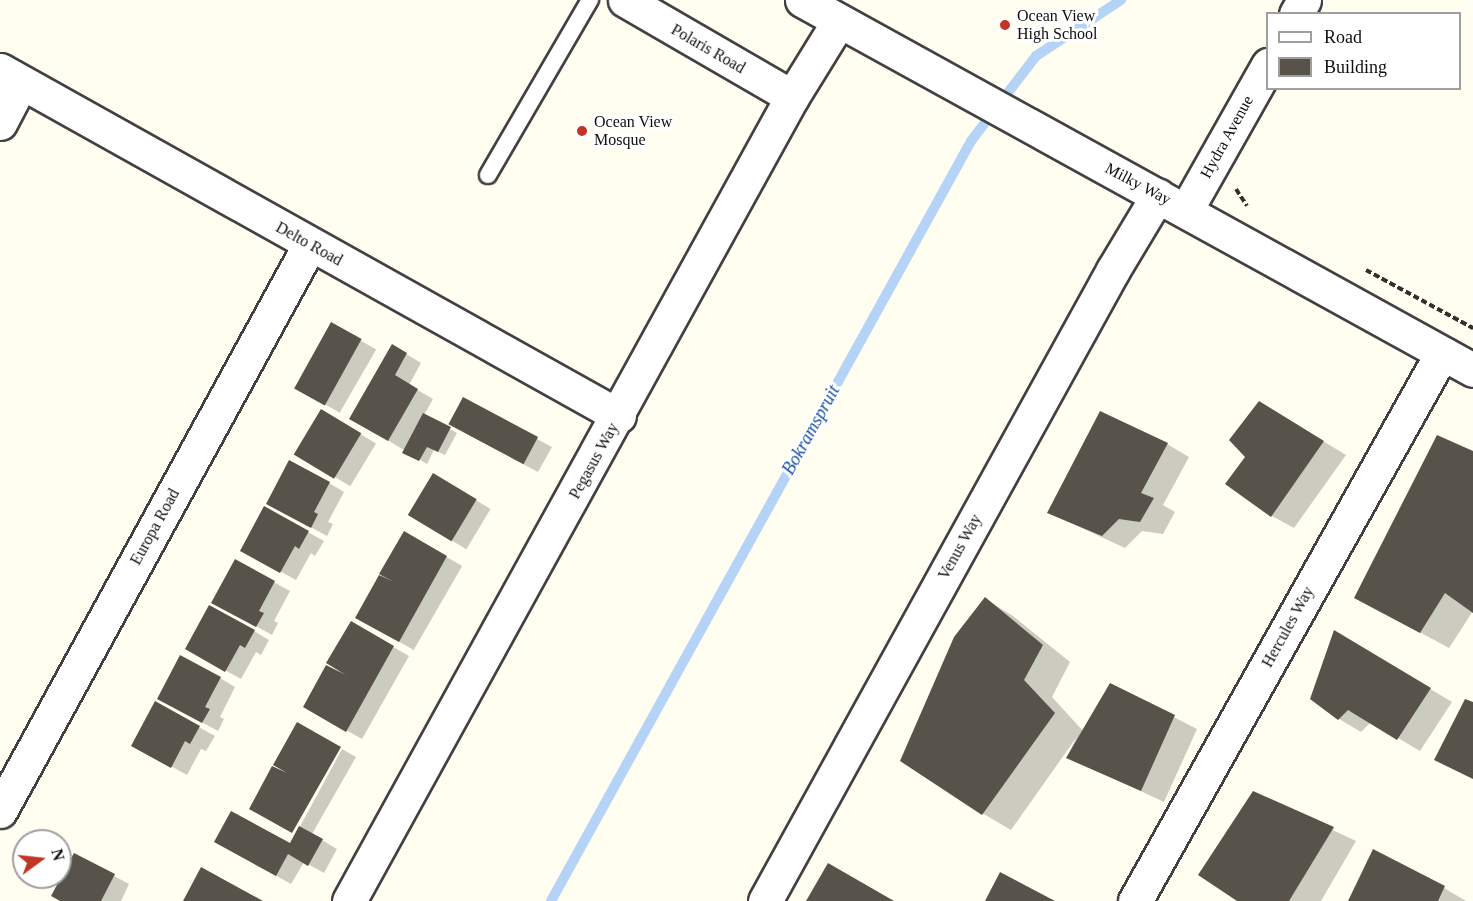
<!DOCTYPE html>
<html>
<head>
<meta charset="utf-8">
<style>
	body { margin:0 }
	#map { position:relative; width:1473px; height:901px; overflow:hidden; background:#fffef0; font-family:"Times New Roman",serif }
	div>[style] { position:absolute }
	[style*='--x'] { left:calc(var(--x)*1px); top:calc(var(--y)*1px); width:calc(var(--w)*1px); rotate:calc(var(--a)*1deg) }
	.shadow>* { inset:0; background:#0003; transform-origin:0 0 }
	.stream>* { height:10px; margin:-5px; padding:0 5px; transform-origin:5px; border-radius:5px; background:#b4d3f7 }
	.building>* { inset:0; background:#57524a; transform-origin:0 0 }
	.path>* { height:4px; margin-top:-2px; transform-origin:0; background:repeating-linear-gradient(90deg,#303030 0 6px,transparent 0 9px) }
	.roads { filter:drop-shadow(2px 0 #414141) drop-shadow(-2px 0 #414141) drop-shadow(0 2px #414141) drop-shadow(0 -2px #414141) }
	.service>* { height:16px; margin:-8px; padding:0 8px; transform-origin:8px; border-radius:8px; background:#fff }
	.minor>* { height:33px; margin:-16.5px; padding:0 16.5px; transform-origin:16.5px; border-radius:16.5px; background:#fff }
	.tertiary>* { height:33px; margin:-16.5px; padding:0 16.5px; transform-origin:16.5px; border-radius:16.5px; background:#fff }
	.dots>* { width:16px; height:16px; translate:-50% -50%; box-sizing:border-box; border:3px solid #fff; border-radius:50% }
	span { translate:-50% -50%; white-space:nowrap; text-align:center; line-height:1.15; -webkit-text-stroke:6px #fff; paint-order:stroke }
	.poi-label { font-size:16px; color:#0e0e0e }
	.left { translate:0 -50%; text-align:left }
	.street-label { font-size:16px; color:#0e0e0e }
	.water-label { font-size:18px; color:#144ea4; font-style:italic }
	.legend { position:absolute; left:1266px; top:12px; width:195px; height:78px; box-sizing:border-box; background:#fff; border:2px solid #9f9f9f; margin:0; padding:8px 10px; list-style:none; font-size:18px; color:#0e0e0e }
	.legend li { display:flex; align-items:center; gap:12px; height:30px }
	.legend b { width:30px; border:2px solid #9f9f9f }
	.north { position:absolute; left:12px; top:829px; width:60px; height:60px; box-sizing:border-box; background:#fff; border:2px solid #9f9f9f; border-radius:50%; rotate:75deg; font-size:16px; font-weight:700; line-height:24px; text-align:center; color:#0e0e0e }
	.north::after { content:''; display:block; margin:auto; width:21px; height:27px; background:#c23423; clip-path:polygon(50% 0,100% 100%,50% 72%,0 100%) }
</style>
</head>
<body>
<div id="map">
	<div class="shadow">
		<i style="left:332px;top:324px;width:51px;height:73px;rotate:30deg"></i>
		<i style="clip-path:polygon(393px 346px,421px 363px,409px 385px,433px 399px,424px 415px,457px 433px,445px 455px,434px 450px,427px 464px,351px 418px)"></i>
		<i style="left:322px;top:411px;width:63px;height:50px;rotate:31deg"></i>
		<i style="clip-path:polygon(1282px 416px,1346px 455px,1294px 528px,1272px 516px)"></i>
		<i style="clip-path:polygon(465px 433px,537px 439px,552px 447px,538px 472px)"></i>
		<i style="clip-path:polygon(1167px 444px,1189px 457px,1163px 505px,1175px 512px,1163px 534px,1142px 531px,1125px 548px,1049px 513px)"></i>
		<i style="clip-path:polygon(1473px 453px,1473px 611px,1449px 648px,1384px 613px)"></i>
		<i style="left:434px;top:475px;width:66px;height:47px;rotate:31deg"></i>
		<i style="clip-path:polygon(329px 483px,344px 492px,328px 522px,333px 524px,327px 536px,283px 512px)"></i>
		<i style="clip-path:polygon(264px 508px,324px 541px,315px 556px,311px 553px,296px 580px,242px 550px)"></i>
		<i style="left:405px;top:533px;width:66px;height:97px;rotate:30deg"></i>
		<i style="clip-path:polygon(235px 561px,290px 591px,274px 621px,278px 623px,272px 635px,229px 611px)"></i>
		<i style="clip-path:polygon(985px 599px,1013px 616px,1070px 662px,1052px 697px,1083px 731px,1111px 685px,1197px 729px,1164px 802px,1068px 757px,1076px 738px,1011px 830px,982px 813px)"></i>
		<i style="clip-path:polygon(351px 623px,409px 656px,362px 739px,305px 707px,340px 672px,328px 663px)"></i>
		<i style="clip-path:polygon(254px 631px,269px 640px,261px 655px,256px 652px,241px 679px,187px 649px)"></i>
		<i style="clip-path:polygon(1357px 645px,1452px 702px,1420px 751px,1371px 722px,1361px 732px,1339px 719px)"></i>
		<i style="clip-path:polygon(220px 678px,235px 687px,220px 717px,224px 719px,218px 731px,174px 707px)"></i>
		<i style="clip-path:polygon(155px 703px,215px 736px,206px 751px,201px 749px,187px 775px,133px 745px)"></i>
		<i style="clip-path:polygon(342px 749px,356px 757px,312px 834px,337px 849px,324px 873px,304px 862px,291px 884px,216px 842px,290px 845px)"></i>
		<i style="clip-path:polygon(1254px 793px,1356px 841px,1321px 901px,1240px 901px)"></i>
		<i style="clip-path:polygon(75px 855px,129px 884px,121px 901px,62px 901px)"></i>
		<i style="clip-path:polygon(1444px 888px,1466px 901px,1350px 901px)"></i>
	</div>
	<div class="stream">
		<i style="--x:551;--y:901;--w:868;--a:-61.07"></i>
		<i style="--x:971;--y:141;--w:107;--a:-52.6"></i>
		<i style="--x:1036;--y:56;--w:102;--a:-33.4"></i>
	</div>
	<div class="building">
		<i style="left:331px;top:322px;width:35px;height:76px;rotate:29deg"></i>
		<i style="clip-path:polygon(392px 344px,407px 353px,395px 375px,418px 389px,388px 441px,349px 419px)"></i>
		<i style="left:463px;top:397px;width:85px;height:31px;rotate:28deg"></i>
		<i style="clip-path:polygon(1259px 401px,1324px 441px,1271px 517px,1225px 484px,1245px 457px,1229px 440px)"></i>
		<i style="left:321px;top:409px;width:47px;height:53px;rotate:31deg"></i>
		<i style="clip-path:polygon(1100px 411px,1168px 443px,1141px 493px,1154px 498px,1140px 522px,1119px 519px,1102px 536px,1047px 513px)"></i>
		<i style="clip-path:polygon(423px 413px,451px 427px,438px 452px,427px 447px,419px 461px,402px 453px)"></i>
		<i style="clip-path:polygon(1437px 435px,1473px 451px,1473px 613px,1445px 593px,1420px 633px,1354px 598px)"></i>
		<i style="clip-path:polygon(289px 460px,330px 482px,314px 512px,318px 514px,311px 528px,266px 504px)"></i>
		<i style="left:433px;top:473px;width:51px;height:49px;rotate:31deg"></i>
		<i style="clip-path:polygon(264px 506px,309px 531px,299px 549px,295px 546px,280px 573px,240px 551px)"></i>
		<i style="clip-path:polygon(404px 531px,447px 556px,399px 642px,355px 618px,379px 575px,394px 582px,379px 574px)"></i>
		<i style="clip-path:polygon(235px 559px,275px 581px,259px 611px,264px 613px,256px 627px,211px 603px)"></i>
		<i style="clip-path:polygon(985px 597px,1043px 645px,1024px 680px,1055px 713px,982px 815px,900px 761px,954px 637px)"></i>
		<i style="clip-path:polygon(209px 605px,255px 630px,245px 648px,240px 645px,225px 672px,185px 649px)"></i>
		<i style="clip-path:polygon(351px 621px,394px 646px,346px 732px,303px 707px,326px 665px,346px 675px,326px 663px)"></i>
		<i style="clip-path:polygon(1334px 630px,1431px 688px,1397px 740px,1348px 710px,1338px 720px,1310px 699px)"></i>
		<i style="clip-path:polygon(180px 655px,221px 677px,205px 707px,210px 709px,202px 723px,157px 699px)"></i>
		<i style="clip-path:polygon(1110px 683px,1175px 715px,1141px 791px,1066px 758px)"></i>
		<i style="clip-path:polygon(1465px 699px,1473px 702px,1473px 779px,1434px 760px)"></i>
		<i style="clip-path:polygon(155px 701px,200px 726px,190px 744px,185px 741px,171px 768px,131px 746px)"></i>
		<i style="clip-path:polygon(297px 722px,341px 747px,292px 833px,249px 809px,272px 766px,287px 773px,273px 765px)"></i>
		<i style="clip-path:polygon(1253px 791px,1334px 827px,1289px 901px,1237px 901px,1198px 875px)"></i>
		<i style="clip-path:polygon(231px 811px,290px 843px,299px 826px,323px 839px,308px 866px,288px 854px,276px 876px,214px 842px)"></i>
		<i style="clip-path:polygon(1373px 849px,1445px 886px,1438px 901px,1348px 901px)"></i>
		<i style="clip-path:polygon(74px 853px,115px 874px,101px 901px,60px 901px,51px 896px)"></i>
		<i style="clip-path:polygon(828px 863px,894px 901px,806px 901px)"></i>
		<i style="clip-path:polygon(201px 867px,263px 901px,183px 901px)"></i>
		<i style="clip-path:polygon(1000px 872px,1055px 901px,985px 901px)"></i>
	</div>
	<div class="path">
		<i style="--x:1236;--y:189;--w:20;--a:57"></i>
		<i style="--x:1366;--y:270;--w:122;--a:28.5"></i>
	</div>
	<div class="roads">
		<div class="service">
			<i style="--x:488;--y:175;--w:203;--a:-59.8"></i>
		</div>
		<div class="minor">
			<i style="--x:625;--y:0;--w:193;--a:30.1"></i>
			<i style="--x:0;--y:70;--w:709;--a:29.2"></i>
			<i style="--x:0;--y:123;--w:45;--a:-62.3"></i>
			<i style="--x:0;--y:811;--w:646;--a:-61.33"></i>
			<i style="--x:349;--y:901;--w:918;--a:-61.15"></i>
			<i style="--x:792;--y:97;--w:89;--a:-58.3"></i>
			<i style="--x:765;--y:901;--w:721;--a:-61.12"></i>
			<i style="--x:1113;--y:270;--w:87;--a:-59"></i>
			<i style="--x:1135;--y:901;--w:628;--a:-60.74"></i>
		</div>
		<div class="tertiary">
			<i style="--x:802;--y:0;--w:766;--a:28.87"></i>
			<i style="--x:1296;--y:14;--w:16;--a:-60"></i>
			<i style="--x:1186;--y:210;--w:167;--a:-60.5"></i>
		</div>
	</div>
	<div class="dots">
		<i style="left:1005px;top:25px;background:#c23423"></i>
		<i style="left:582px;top:131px;background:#c23423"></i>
	</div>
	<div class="poi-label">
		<span class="left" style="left:1017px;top:25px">Ocean View<br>High School</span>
		<span class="left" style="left:594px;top:131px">Ocean View<br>Mosque</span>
	</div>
	<div class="street-label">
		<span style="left:708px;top:49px;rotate:30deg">Polaris Road</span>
		<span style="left:1227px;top:137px;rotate:-61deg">Hydra Avenue</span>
		<span style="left:1138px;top:184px;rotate:28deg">Milky Way</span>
		<span style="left:309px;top:244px;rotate:29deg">Delto Road</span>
		<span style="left:594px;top:461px;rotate:-61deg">Pegasus Way</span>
		<span style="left:155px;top:527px;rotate:-61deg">Europa Road</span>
		<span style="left:960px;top:547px;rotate:-61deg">Venus Way</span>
		<span style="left:1288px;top:627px;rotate:-61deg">Hercules Way</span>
	</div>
	<div class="water-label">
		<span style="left:811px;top:430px;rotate:-61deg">Bokramspruit</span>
	</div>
	<ul class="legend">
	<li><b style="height:8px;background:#fff"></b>Road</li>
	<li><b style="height:16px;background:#57524a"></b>Building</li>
	</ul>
	<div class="north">N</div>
</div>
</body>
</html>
